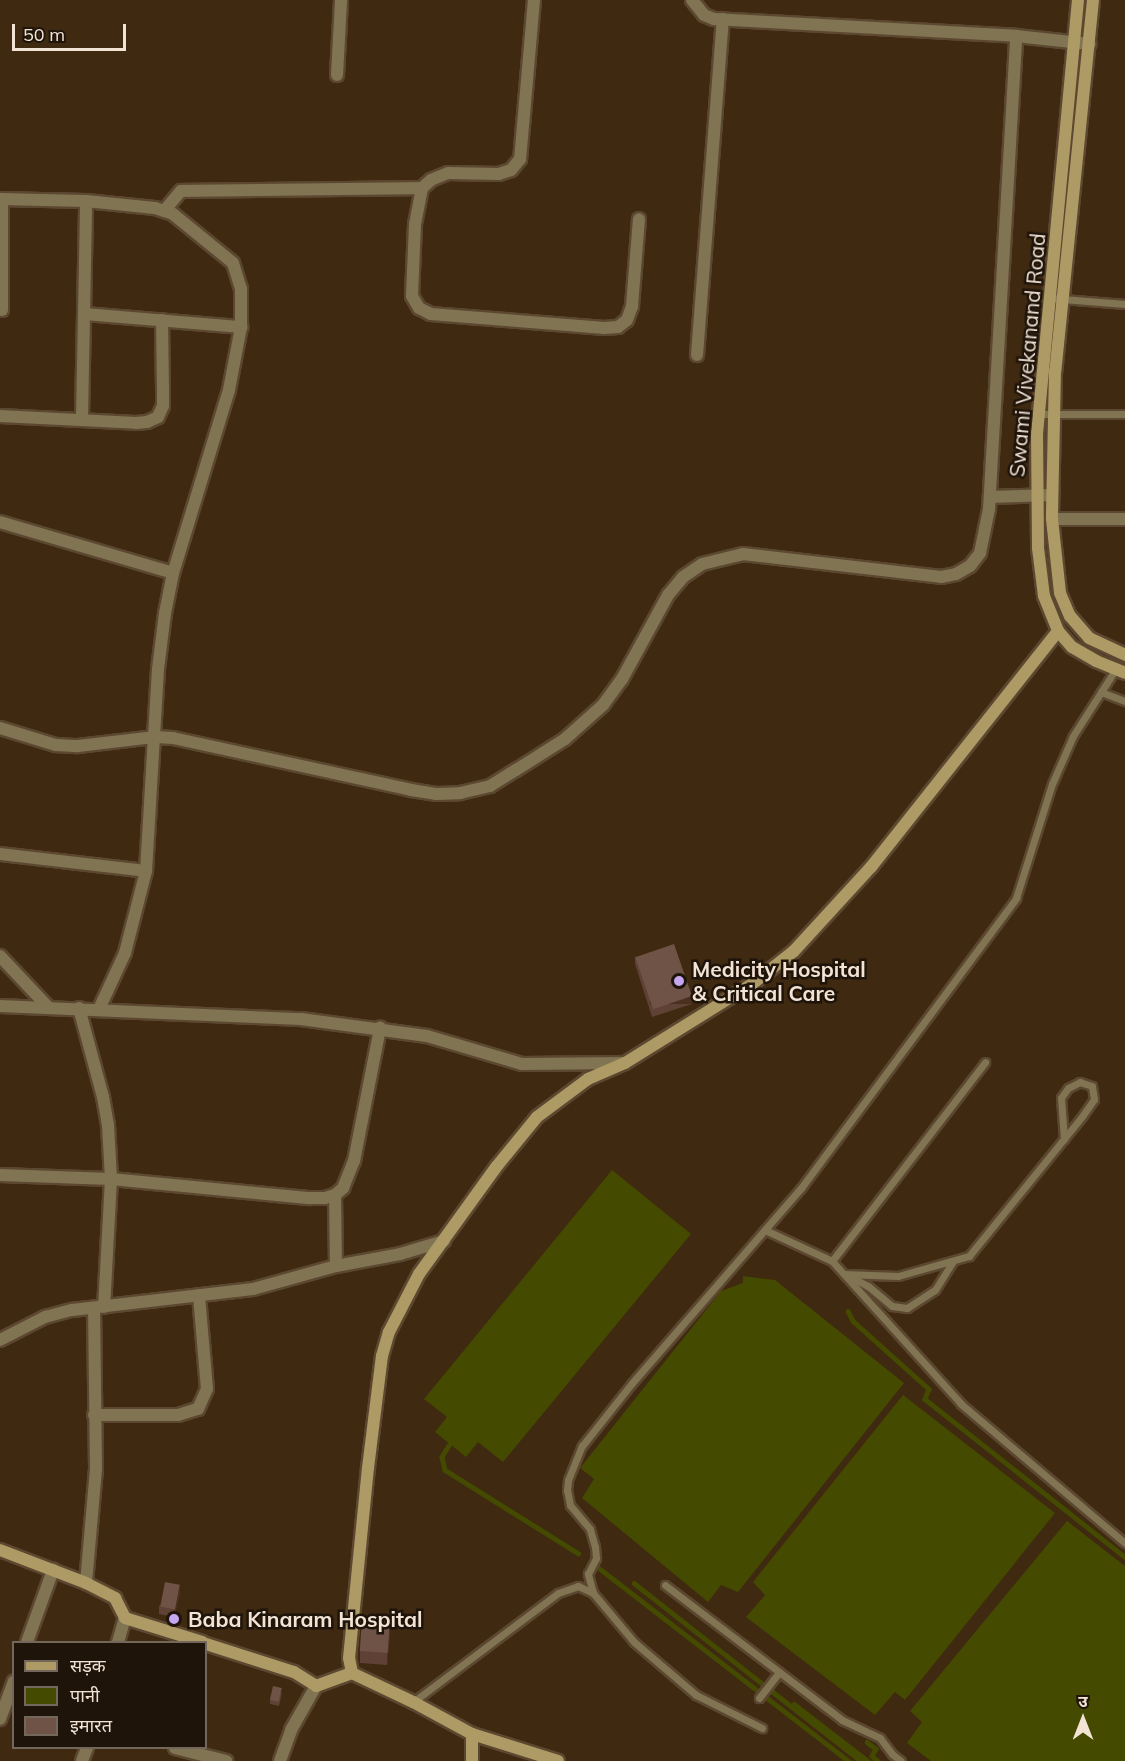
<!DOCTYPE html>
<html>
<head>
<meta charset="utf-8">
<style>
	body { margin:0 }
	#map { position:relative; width:1125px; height:1761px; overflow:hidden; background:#3f2910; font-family:Mulish,"Noto Sans Devanagari",sans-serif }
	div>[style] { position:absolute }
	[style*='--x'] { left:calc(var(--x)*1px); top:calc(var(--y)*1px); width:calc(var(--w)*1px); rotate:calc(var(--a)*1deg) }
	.water>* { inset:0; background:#444a00 }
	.stream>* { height:4.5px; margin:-2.25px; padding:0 2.25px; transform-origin:2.25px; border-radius:2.25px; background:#444a00 }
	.roads { filter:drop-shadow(2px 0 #5c4730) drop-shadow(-2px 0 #5c4730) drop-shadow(0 2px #5c4730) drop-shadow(0 -2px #5c4730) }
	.lane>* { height:7px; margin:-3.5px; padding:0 3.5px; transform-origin:3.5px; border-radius:3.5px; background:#807453 }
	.street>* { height:12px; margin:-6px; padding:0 6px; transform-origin:6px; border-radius:6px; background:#807453 }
	.secondary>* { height:12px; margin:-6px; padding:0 6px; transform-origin:6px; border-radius:6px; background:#ae9a65 }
	.wall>* { inset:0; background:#5f4135 }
	.shaded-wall>* { inset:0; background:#4c301f; transform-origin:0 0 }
	.building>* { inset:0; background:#6f5346; transform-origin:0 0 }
	.dots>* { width:16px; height:16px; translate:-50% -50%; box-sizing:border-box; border:3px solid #1e140a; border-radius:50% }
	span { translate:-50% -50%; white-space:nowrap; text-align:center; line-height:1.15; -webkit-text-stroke:5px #1e140a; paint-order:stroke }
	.street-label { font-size:21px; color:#f2e3d5 }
	.poi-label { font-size:21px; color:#f2e3d5; font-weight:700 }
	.left { translate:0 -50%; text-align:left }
	.legend { position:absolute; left:12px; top:1641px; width:195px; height:108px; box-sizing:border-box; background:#1e140a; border:2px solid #73675b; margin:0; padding:8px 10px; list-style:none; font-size:18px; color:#f2e3d5 }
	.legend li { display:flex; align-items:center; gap:12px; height:30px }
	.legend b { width:30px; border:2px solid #73675b }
	.north { position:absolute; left:1053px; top:1689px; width:60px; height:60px; -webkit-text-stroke:4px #1e140a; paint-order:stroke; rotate:0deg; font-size:16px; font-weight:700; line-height:24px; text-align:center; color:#f2e3d5 }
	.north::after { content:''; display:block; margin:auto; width:21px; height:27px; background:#f2e3d5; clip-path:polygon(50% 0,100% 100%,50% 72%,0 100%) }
	.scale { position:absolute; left:12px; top:24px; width:114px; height:27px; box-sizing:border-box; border:3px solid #f2e3d5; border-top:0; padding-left:8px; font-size:18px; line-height:21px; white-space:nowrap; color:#f2e3d5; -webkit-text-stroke:4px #1e140a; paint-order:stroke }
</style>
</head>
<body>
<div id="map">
	<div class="water">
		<i style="clip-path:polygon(612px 1170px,691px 1234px,503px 1462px,478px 1442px,466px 1457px,435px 1432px,447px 1417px,424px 1399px)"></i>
		<i style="clip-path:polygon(743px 1276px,775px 1280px,904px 1383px,738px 1592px,721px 1585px,708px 1602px,582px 1498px,594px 1479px,580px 1468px,721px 1291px,743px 1283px)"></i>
		<i style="clip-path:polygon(903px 1395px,1055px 1513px,905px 1700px,895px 1692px,875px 1715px,746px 1617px,765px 1595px,753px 1582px)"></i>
		<i style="clip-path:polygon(1067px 1521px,1125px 1566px,1125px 1761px,931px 1761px,907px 1743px,922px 1722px,910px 1711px)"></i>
	</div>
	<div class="stream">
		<i style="--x:848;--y:1311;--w:11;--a:63"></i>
		<i style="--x:853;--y:1321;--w:102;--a:41.8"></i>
		<i style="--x:929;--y:1389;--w:11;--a:112"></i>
		<i style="--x:925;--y:1399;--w:255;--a:38.3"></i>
		<i style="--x:450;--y:1444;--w:15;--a:122"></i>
		<i style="--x:442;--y:1457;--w:13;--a:77"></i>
		<i style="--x:445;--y:1470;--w:157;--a:32"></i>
		<i style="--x:599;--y:1568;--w:316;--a:37.7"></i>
		<i style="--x:634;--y:1583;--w:288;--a:38.1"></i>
		<i style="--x:794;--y:1704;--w:93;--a:37.6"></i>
		<i style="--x:867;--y:1742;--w:11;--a:38"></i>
		<i style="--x:876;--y:1749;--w:8;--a:120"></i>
		<i style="--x:872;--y:1756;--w:8;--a:40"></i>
	</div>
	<div class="roads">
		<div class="lane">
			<i style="--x:1050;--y:298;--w:75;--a:4.6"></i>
			<i style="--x:1039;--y:414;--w:86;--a:0"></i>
			<i style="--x:1101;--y:692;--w:26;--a:21"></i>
			<i style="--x:765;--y:1230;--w:74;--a:24.8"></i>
			<i style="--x:832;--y:1261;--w:193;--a:47.9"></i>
			<i style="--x:961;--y:1404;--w:215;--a:40.3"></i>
			<i style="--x:832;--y:1261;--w:251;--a:-52.4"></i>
			<i style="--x:844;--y:1274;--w:54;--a:2.1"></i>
			<i style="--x:898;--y:1276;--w:74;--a:-15.7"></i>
			<i style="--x:969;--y:1256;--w:181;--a:-51"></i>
			<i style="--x:1083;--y:1115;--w:19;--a:-55"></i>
			<i style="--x:1094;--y:1099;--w:13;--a:-99"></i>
			<i style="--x:1092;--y:1086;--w:13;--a:-162"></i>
			<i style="--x:1080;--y:1082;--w:13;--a:153"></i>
			<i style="--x:1068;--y:1088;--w:12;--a:125"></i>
			<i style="--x:1061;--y:1098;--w:41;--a:85.8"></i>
			<i style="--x:849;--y:1276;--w:21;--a:28"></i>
			<i style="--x:868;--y:1286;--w:31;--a:40"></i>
			<i style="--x:892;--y:1306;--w:15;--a:8"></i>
			<i style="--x:907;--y:1308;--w:33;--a:-33"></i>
			<i style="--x:935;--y:1290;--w:34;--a:-58"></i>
			<i style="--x:665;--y:1585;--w:223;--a:37.3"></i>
			<i style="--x:842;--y:1720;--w:42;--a:25.3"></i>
			<i style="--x:880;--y:1738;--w:20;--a:53"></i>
			<i style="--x:892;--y:1754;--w:11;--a:38"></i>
			<i style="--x:593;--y:1593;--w:20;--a:-105"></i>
			<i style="--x:588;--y:1574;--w:18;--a:-63"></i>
			<i style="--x:596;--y:1558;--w:11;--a:-95"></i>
			<i style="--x:595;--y:1547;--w:19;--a:-106"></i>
			<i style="--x:590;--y:1529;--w:31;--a:-130"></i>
			<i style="--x:570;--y:1505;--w:15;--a:-101"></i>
			<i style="--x:567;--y:1490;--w:10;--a:-84"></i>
			<i style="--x:568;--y:1480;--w:37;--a:-68"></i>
			<i style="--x:582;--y:1446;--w:80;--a:-51.6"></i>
			<i style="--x:632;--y:1383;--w:258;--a:-49.1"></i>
			<i style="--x:801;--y:1188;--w:361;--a:-53.4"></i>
			<i style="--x:1016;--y:898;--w:120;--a:-72.5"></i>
			<i style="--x:1052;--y:784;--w:52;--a:-66.4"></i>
			<i style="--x:1073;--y:736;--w:78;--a:-57.5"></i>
			<i style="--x:759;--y:1698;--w:33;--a:-52"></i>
			<i style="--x:413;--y:1702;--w:181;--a:-36.9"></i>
			<i style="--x:558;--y:1593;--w:21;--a:-19"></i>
			<i style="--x:578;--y:1586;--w:17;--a:25"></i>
			<i style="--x:593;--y:1593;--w:64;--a:50.1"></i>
			<i style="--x:634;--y:1642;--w:82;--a:40.5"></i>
			<i style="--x:696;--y:1695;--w:74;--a:26.6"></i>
		</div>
		<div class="street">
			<i style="--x:534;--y:0;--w:160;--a:95"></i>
			<i style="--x:520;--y:159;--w:14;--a:129"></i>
			<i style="--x:511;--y:170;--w:13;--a:162"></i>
			<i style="--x:499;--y:174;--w:51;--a:-178.9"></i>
			<i style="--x:448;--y:173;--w:18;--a:158"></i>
			<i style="--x:431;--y:180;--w:12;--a:138"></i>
			<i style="--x:422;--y:188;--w:37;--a:101"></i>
			<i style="--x:415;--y:224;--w:72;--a:92.4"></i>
			<i style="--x:412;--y:296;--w:14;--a:60"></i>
			<i style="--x:419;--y:308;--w:13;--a:27"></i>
			<i style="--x:431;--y:314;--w:174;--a:4.6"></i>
			<i style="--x:604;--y:328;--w:14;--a:-4"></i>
			<i style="--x:618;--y:327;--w:11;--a:-38"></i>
			<i style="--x:627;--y:320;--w:15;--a:-70"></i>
			<i style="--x:632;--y:306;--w:87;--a:-85.4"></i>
			<i style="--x:692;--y:0;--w:19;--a:51"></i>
			<i style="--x:704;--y:15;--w:11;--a:22"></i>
			<i style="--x:714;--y:19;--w:302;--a:3.2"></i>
			<i style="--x:1016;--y:36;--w:74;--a:6.2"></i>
			<i style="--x:337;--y:75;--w:75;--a:-86.9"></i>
			<i style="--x:0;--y:199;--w:86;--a:1.3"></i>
			<i style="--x:86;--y:201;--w:69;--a:5.8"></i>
			<i style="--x:155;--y:208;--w:19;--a:18"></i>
			<i style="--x:173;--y:214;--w:77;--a:39.2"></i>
			<i style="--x:233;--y:263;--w:27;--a:73"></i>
			<i style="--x:241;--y:289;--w:38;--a:90"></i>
			<i style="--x:241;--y:327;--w:64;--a:100.8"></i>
			<i style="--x:229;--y:390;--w:191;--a:107"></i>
			<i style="--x:173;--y:573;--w:41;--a:101.3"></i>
			<i style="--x:165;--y:613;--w:56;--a:97.1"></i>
			<i style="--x:158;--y:669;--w:202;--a:93.4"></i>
			<i style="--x:146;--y:871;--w:85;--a:104.4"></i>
			<i style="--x:125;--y:953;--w:62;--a:114.9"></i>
			<i style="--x:2;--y:200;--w:110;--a:90"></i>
			<i style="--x:164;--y:211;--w:26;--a:-50"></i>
			<i style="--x:181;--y:191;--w:241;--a:-0.7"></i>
			<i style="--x:85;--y:314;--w:157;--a:4.8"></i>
			<i style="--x:697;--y:355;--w:337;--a:-85.6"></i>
			<i style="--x:0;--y:416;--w:136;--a:2.9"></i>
			<i style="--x:136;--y:423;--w:11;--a:-5"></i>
			<i style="--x:147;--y:422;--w:12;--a:-24"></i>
			<i style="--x:158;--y:417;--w:12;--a:-66"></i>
			<i style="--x:163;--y:406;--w:15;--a:-90"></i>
			<i style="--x:163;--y:391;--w:71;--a:-90.8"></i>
			<i style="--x:82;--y:418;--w:217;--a:-88.9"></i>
			<i style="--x:990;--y:497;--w:62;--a:-1.8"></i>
			<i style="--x:1052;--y:519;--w:73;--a:0"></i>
			<i style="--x:0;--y:522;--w:180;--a:16.4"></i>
			<i style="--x:0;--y:728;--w:59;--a:16.9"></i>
			<i style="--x:56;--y:745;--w:22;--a:3"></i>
			<i style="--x:78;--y:746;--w:78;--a:-6.7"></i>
			<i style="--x:155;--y:737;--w:18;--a:3"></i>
			<i style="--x:173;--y:738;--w:244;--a:12.3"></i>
			<i style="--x:411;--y:790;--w:25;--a:9"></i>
			<i style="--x:436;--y:794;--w:24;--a:-2"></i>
			<i style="--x:460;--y:793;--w:31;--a:-13"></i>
			<i style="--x:490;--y:786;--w:31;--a:-32"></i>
			<i style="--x:516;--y:770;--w:58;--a:-32.3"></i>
			<i style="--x:565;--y:739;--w:51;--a:-41.8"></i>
			<i style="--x:603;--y:705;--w:32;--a:-54"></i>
			<i style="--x:622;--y:679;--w:96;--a:-61.3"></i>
			<i style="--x:668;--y:595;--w:23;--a:-50"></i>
			<i style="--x:683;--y:577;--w:23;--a:-34"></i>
			<i style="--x:702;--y:564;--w:42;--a:-13.7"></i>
			<i style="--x:743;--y:554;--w:199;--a:6.6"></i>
			<i style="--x:941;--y:577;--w:15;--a:-11"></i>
			<i style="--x:956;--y:574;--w:16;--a:-30"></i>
			<i style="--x:970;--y:566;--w:16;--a:-52"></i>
			<i style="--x:980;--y:553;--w:45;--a:-78.4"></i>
			<i style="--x:989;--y:509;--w:474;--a:-86.7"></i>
			<i style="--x:0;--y:854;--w:147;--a:6.6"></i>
			<i style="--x:0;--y:956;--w:70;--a:46.7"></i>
			<i style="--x:0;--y:1006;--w:301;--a:2.5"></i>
			<i style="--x:301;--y:1019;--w:127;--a:7.7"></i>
			<i style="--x:427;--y:1036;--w:99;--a:16.4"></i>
			<i style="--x:522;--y:1064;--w:103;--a:-0.6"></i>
			<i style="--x:79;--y:1008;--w:92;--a:74.9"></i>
			<i style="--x:103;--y:1097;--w:28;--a:80"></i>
			<i style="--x:108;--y:1125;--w:54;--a:86.8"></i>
			<i style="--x:111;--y:1179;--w:128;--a:93.1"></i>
			<i style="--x:0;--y:1175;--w:111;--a:2.1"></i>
			<i style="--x:111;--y:1179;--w:200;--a:5.5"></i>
			<i style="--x:310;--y:1198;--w:15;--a:0"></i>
			<i style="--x:325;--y:1198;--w:10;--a:-17"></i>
			<i style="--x:335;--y:1195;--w:11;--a:-41"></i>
			<i style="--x:343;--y:1188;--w:29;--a:-68"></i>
			<i style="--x:354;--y:1161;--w:136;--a:-78.9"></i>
			<i style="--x:335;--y:1195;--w:71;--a:89.2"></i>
			<i style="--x:0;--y:1340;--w:51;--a:-27.1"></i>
			<i style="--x:45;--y:1317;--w:28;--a:-15"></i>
			<i style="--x:72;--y:1310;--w:182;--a:-6.6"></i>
			<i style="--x:253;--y:1289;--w:86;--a:-15.5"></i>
			<i style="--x:336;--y:1266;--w:65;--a:-10.6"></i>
			<i style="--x:400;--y:1254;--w:46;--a:-16.5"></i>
			<i style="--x:94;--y:1415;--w:84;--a:0"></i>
			<i style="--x:178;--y:1415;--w:21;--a:-17"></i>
			<i style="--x:198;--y:1409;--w:22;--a:-66"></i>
			<i style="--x:207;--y:1389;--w:94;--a:-94.9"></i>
			<i style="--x:86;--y:1583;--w:114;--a:-85"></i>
			<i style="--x:96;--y:1469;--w:161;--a:-90.7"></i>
			<i style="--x:27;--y:1642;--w:77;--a:-70.1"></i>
			<i style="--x:118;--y:1642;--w:25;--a:-74"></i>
			<i style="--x:0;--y:1719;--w:40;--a:-69.8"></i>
			<i style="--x:175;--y:1748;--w:53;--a:14.3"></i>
			<i style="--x:82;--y:1761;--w:14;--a:-69"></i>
			<i style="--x:280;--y:1761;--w:33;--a:-70"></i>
			<i style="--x:291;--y:1730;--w:51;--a:-60.4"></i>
		</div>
		<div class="secondary">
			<i style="--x:1078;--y:0;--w:434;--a:95.4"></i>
			<i style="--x:1037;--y:432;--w:116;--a:89.5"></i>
			<i style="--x:1038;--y:548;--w:48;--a:82.9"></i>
			<i style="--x:1044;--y:596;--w:38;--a:68"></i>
			<i style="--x:1058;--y:631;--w:21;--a:49"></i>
			<i style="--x:1072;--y:647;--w:28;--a:30"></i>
			<i style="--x:1096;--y:661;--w:31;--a:22"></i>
			<i style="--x:1093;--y:0;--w:373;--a:95.8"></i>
			<i style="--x:1055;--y:371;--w:148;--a:91.2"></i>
			<i style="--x:1052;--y:519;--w:74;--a:83.8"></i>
			<i style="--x:1060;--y:593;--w:25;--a:67"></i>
			<i style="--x:1070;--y:616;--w:29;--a:49"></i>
			<i style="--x:1089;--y:638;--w:40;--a:25"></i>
			<i style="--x:0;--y:1550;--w:92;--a:21"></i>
			<i style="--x:86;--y:1583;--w:33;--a:27"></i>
			<i style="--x:115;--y:1598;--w:22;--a:63"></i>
			<i style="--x:125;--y:1618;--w:81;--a:17.3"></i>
			<i style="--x:206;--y:1644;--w:92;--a:17.7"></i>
			<i style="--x:294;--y:1672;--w:26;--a:32"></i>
			<i style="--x:316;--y:1686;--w:38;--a:-20"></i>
			<i style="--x:472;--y:1734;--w:27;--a:90"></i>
			<i style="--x:558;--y:1761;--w:90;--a:-162.6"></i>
			<i style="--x:472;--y:1734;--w:67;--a:-151.5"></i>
			<i style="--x:413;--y:1702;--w:68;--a:-154.6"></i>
			<i style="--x:352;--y:1673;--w:15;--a:-101"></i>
			<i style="--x:349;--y:1658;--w:191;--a:-84.3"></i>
			<i style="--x:368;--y:1468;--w:113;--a:-82.9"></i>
			<i style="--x:382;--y:1356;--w:25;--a:-74"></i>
			<i style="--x:389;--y:1332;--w:65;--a:-62.7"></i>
			<i style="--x:419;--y:1274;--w:133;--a:-54.2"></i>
			<i style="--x:497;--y:1166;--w:63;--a:-50.8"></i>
			<i style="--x:537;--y:1117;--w:64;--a:-36.7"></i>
			<i style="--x:588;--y:1079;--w:40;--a:-23.4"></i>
			<i style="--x:625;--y:1063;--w:150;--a:-31.9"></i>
			<i style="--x:752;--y:984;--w:53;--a:-38.2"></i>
			<i style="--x:794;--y:951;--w:114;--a:-47.5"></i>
			<i style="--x:871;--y:867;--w:301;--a:-51.6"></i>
		</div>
	</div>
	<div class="wall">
		<i style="clip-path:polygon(635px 956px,692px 1004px,652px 1017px,635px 964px)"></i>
		<i style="clip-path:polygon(180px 1593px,174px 1617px,159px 1614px,159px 1606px)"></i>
		<i style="clip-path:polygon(390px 1633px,387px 1665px,360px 1663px,360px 1651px)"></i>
		<i style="clip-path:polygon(282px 1692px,279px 1706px,270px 1704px,270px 1700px)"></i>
	</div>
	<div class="shaded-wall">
		<i style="left:692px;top:996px;width:8px;height:42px;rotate:90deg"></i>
		<i style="clip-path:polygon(180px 1585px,180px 1593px,174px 1617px,174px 1609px)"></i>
		<i style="clip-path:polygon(390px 1621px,390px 1633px,387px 1665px,387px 1654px)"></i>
	</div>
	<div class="building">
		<i style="left:674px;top:944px;width:55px;height:41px;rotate:71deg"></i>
		<i style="left:165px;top:1582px;width:15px;height:25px;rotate:11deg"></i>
		<i style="left:362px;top:1619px;width:28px;height:32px;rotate:4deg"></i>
		<i style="left:273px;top:1686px;width:9px;height:14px;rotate:13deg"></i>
	</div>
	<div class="dots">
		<i style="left:679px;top:981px;background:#c5a6f0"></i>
		<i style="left:174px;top:1619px;background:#c5a6f0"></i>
	</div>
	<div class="street-label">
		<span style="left:1027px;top:355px;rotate:-85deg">Swami Vivekanand Road</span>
	</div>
	<div class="poi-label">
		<span class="left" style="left:692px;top:981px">Medicity Hospital<br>&amp; Critical Care</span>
		<span class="left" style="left:188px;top:1619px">Baba Kinaram Hospital</span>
	</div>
	<ul class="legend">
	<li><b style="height:8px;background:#ae9a65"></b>सड़क</li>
	<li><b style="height:16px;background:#444a00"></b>पानी</li>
	<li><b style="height:16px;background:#6f5346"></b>इमारत</li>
	</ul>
	<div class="north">उ</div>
	<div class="scale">50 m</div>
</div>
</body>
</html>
